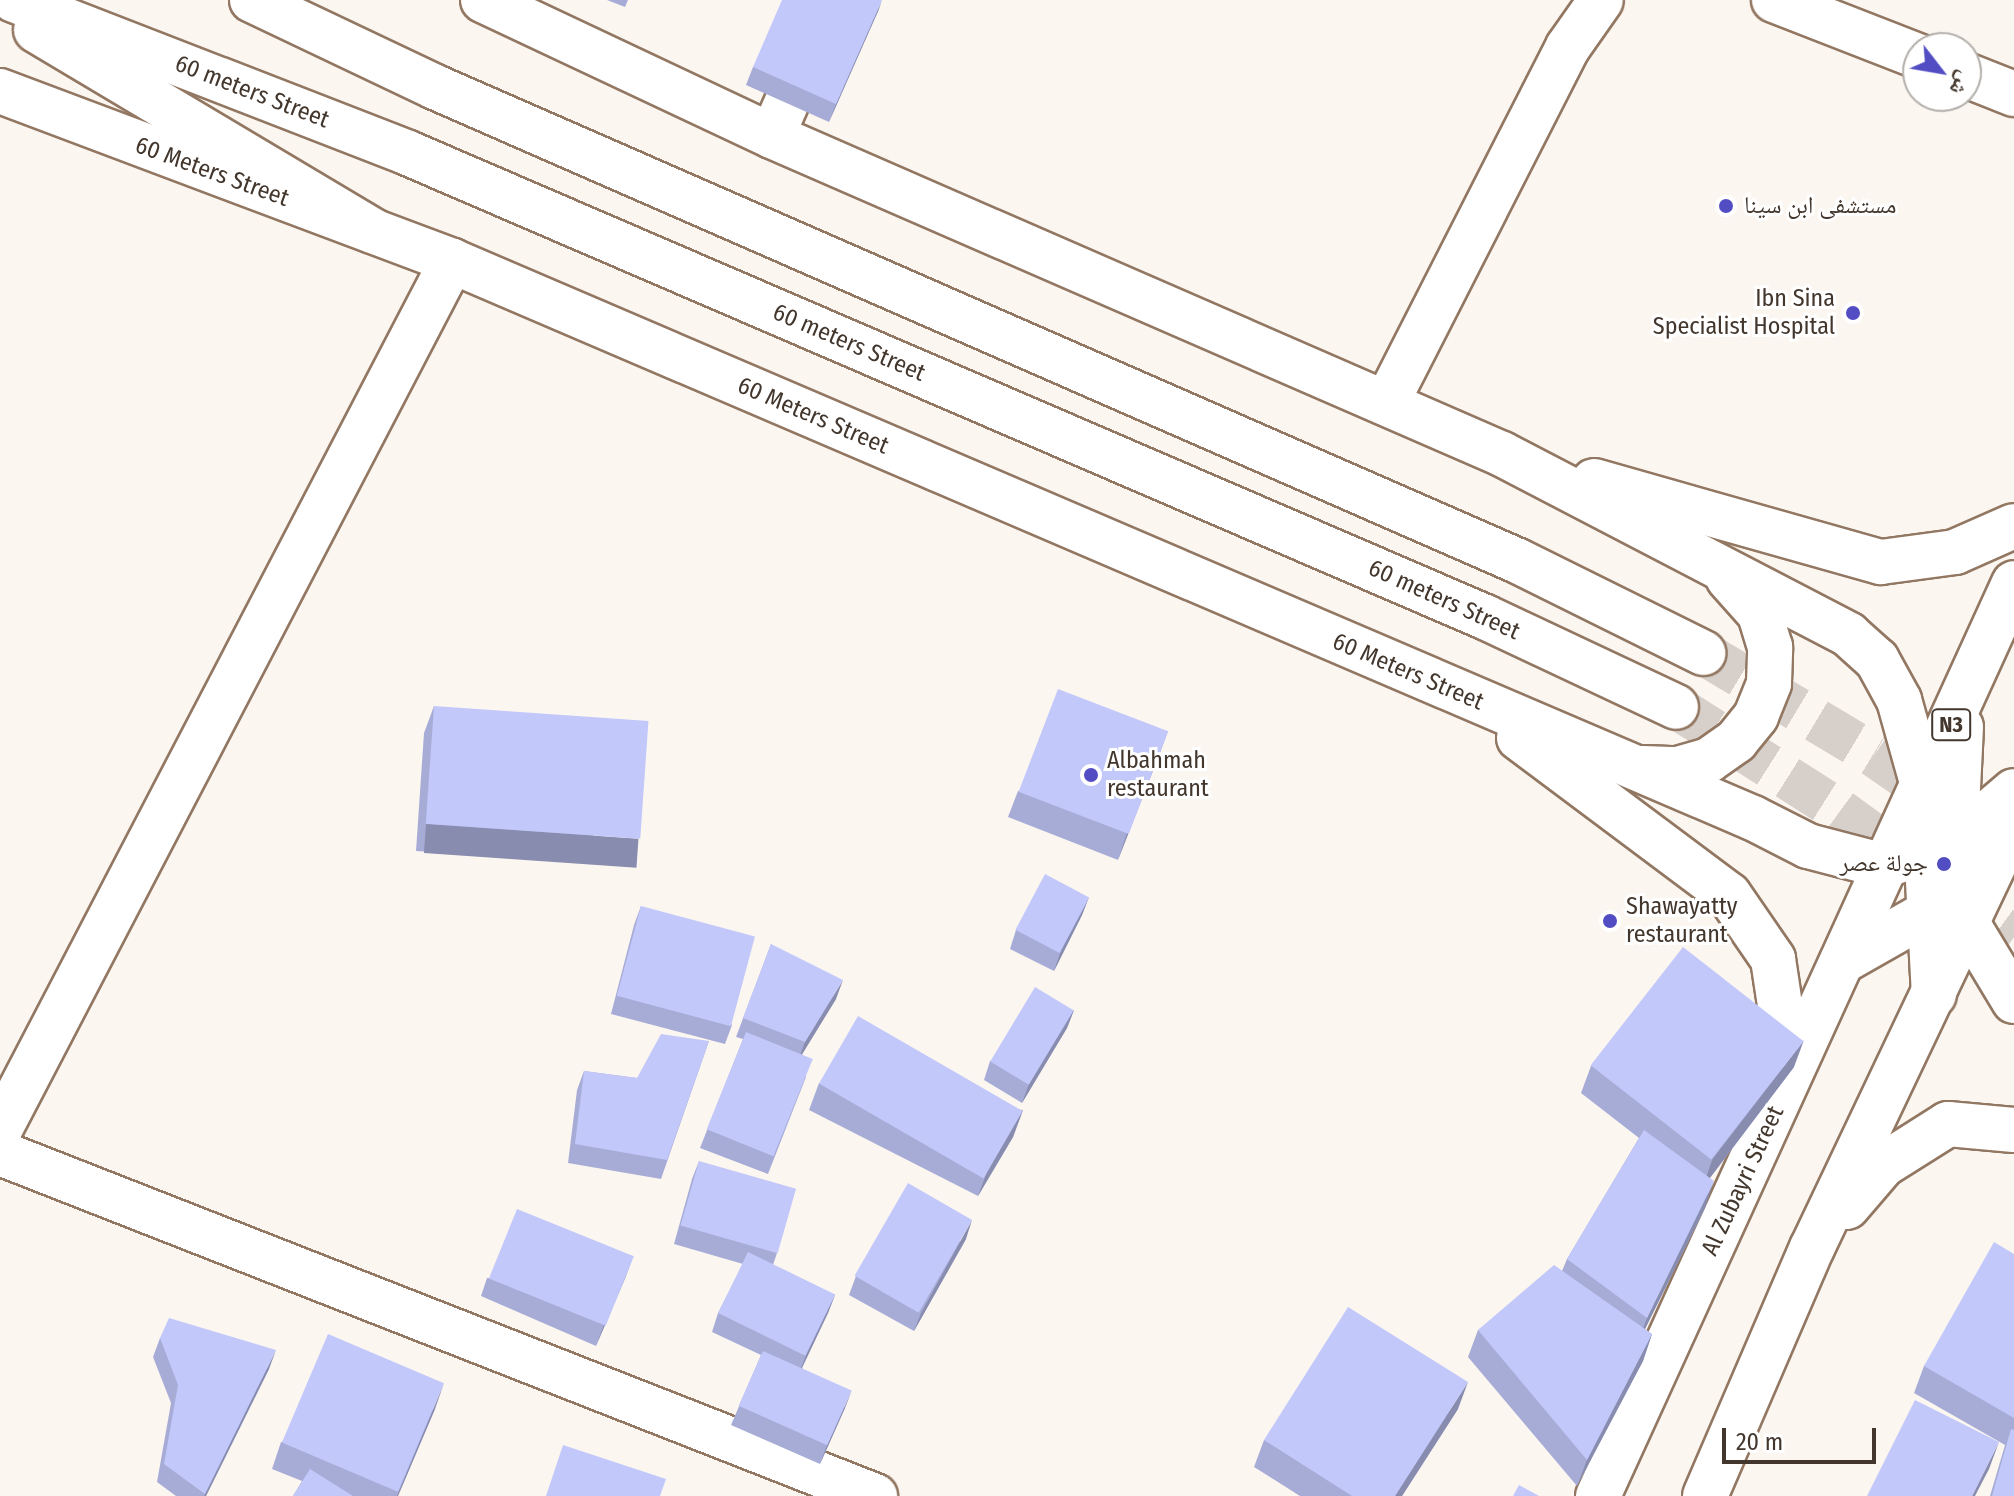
<!DOCTYPE html>
<html>
<head>
<meta charset="utf-8">
<style>
	body { margin:0 }
	#map { position:relative; width:2014px; height:1496px; overflow:hidden; background:#fcf6f1; font-family:"Fira Sans Condensed","Noto Naskh Arabic",sans-serif }
	div>[style] { position:absolute }
	[style*='--x'] { left:calc(var(--x)*1px); top:calc(var(--y)*1px); width:calc(var(--w)*1px); rotate:calc(var(--a)*1deg) }
	.highway-tunnel>* { height:44px; margin-top:-22px; transform-origin:0; background:repeating-linear-gradient(90deg,#d7d0ca 0 44px,transparent 0 66px) }
	.roads { filter:drop-shadow(2px 0 #927762) drop-shadow(-2px 0 #927762) drop-shadow(0 2px #927762) drop-shadow(0 -2px #927762) }
	.street>* { height:44px; margin:-22px; padding:0 22px; transform-origin:22px; border-radius:22px; background:#fff }
	.primary>* { height:44px; margin:-22px; padding:0 22px; transform-origin:22px; border-radius:22px; background:#fff }
	.highway>* { height:44px; margin:-22px; padding:0 22px; transform-origin:22px; border-radius:22px; background:#fff }
	.wall>* { inset:0; background:#a7acd7 }
	.shaded-wall>* { inset:0; background:#888caf; transform-origin:0 0 }
	.building>* { inset:0; background:#c2c8fa; transform-origin:0 0 }
	.dots>* { width:22px; height:22px; translate:-50% -50%; box-sizing:border-box; border:4px solid #fff; border-radius:50% }
	span { translate:-50% -50%; white-space:nowrap; text-align:center; line-height:1.15; -webkit-text-stroke:6px #fff; paint-order:stroke }
	.shield-label span { padding:2px 6px; background:#fff; border:2px solid; border-radius:6px; -webkit-text-stroke-width:0 }
	.shield-label { font-size:22px; color:#42362d; font-weight:700 }
	.street-label { font-size:24px; color:#42362d }
	.poi-label { font-size:24px; color:#42362d }
	.left { translate:0 -50%; text-align:left }
	.right { translate:-100% -50%; text-align:right }
	.north { position:absolute; left:1902px; top:32px; width:80px; height:80px; box-sizing:border-box; background:#fff; border:2px solid #b3afab; border-radius:50%; rotate:121deg; font-size:22px; font-weight:700; line-height:32px; text-align:center; color:#42362d }
	.north::after { content:''; display:block; margin:auto; width:28px; height:36px; background:#534dc4; clip-path:polygon(50% 0,100% 100%,50% 72%,0 100%) }
	.scale { position:absolute; left:1722px; top:1428px; width:154px; height:36px; box-sizing:border-box; border:4px solid #42362d; border-top:0; padding-left:10px; font-size:24px; line-height:28px; white-space:nowrap; color:#42362d; -webkit-text-stroke:6px #fff; paint-order:stroke }
</style>
</head>
<body>
<div id="map">
	<div class="highway-tunnel">
		<i style="--x:1703;--y:653;--w:199;--a:30.8"></i>
		<i style="--x:1874;--y:755;--w:84;--a:34.8"></i>
		<i style="--x:1676;--y:707;--w:194;--a:32.4"></i>
		<i style="--x:1840;--y:811;--w:215;--a:36.1"></i>
	</div>
	<div class="roads">
		<div class="street">
			<i style="--x:1774;--y:0;--w:155;--a:21.3"></i>
			<i style="--x:1966;--y:75;--w:52;--a:21.6"></i>
			<i style="--x:772;--y:136;--w:97;--a:-66.3"></i>
			<i style="--x:811;--y:47;--w:48;--a:-79.2"></i>
			<i style="--x:1387;--y:402;--w:398;--a:-63"></i>
			<i style="--x:1568;--y:47;--w:57;--a:-54.9"></i>
			<i style="--x:0;--y:1129;--w:979;--a:-62.49"></i>
			<i style="--x:0;--y:1153;--w:940;--a:21.41"></i>
		</div>
		<div class="primary">
			<i style="--x:483;--y:0;--w:319;--a:25.2"></i>
			<i style="--x:772;--y:136;--w:796;--a:23.54"></i>
			<i style="--x:1502;--y:454;--w:391;--a:27.5"></i>
			<i style="--x:1849;--y:635;--w:38;--a:42"></i>
			<i style="--x:1877;--y:660;--w:46;--a:61.2"></i>
			<i style="--x:1899;--y:700;--w:89;--a:74.4"></i>
			<i style="--x:1923;--y:786;--w:209;--a:87"></i>
			<i style="--x:0;--y:91;--w:483;--a:20.6"></i>
			<i style="--x:452;--y:261;--w:1415;--a:23.18"></i>
			<i style="--x:1753;--y:818;--w:62;--a:27"></i>
			<i style="--x:1808;--y:846;--w:80;--a:14.6"></i>
			<i style="--x:1885;--y:866;--w:79;--a:-20.7"></i>
			<i style="--x:1959;--y:838;--w:72;--a:-40.5"></i>
			<i style="--x:1594;--y:481;--w:298;--a:15.8"></i>
			<i style="--x:1881;--y:562;--w:75;--a:-7.7"></i>
			<i style="--x:1955;--y:552;--w:64;--a:-23.8"></i>
			<i style="--x:1961;--y:727;--w:83;--a:92.8"></i>
			<i style="--x:1957;--y:810;--w:113;--a:84.9"></i>
			<i style="--x:1967;--y:923;--w:91;--a:58.9"></i>
			<i style="--x:1519;--y:738;--w:262;--a:36.8"></i>
			<i style="--x:1729;--y:895;--w:78;--a:55.5"></i>
			<i style="--x:1773;--y:959;--w:67;--a:81.4"></i>
			<i style="--x:1783;--y:1025;--w:56;--a:93.1"></i>
			<i style="--x:1643;--y:768;--w:35;--a:2"></i>
			<i style="--x:1678;--y:769;--w:32;--a:-16"></i>
			<i style="--x:1709;--y:760;--w:33;--a:-35"></i>
			<i style="--x:1736;--y:741;--w:32;--a:-51"></i>
			<i style="--x:1756;--y:716;--w:35;--a:-68"></i>
			<i style="--x:1769;--y:683;--w:36;--a:-88"></i>
			<i style="--x:1770;--y:647;--w:34;--a:-107"></i>
			<i style="--x:1760;--y:614;--w:48;--a:-131.6"></i>
			<i style="--x:1843;--y:961;--w:125;--a:-29.6"></i>
			<i style="--x:1847;--y:1207;--w:55;--a:-49.4"></i>
			<i style="--x:1883;--y:1165;--w:77;--a:-32.2"></i>
			<i style="--x:1948;--y:1124;--w:66;--a:5.2"></i>
			<i style="--x:1598;--y:1496;--w:1003;--a:-65.5"></i>
			<i style="--x:1705;--y:1496;--w:270;--a:-66.7"></i>
			<i style="--x:1812;--y:1248;--w:471;--a:-64.6"></i>
		</div>
		<div class="highway">
			<i style="--x:14;--y:0;--w:423;--a:21.2"></i>
			<i style="--x:408;--y:153;--w:1173;--a:23.31"></i>
			<i style="--x:1485;--y:617;--w:211;--a:25.2"></i>
			<i style="--x:252;--y:0;--w:203;--a:25.4"></i>
			<i style="--x:435;--y:87;--w:1182;--a:23.64"></i>
			<i style="--x:1518;--y:561;--w:207;--a:26.4"></i>
			<i style="--x:36;--y:30;--w:392;--a:30.8"></i>
		</div>
	</div>
	<div class="wall">
		<i style="clip-path:polygon(607px 0,628px 0,625px 7px)"></i>
		<i style="clip-path:polygon(879px 9px,829px 122px,746px 85px,753px 67px)"></i>
		<i style="clip-path:polygon(434px 706px,630px 865px,416px 851px,424px 733px)"></i>
		<i style="clip-path:polygon(1168px 731px,1118px 860px,1008px 817px,1018px 791px)"></i>
		<i style="clip-path:polygon(1089px 897px,1082px 915px,1054px 971px,1010px 949px,1016px 930px)"></i>
		<i style="clip-path:polygon(641px 906px,732px 1025px,725px 1044px,611px 1014px,634px 925px)"></i>
		<i style="clip-path:polygon(771px 944px,836px 999px,802px 1054px,806px 1077px,768px 1174px,700px 1148px,743px 1039px,736px 1037px)"></i>
		<i style="clip-path:polygon(1074px 1010px,1067px 1028px,1022px 1103px,984px 1080px,990px 1061px)"></i>
		<i style="clip-path:polygon(709px 1041px,661px 1179px,568px 1163px,577px 1090px,584px 1071px,637px 1078px)"></i>
		<i style="clip-path:polygon(1591px 1066px,1794px 1067px,1710px 1178px,1705px 1208px,1645px 1329px,1652px 1334px,1643px 1361px,1577px 1486px,1468px 1357px,1478px 1330px,1562px 1271px,1567px 1259px,1639px 1138px,1581px 1093px)"></i>
		<i style="clip-path:polygon(819px 1083px,1023px 1110px,1013px 1137px,978px 1196px,809px 1110px)"></i>
		<i style="clip-path:polygon(699px 1161px,777px 1253px,773px 1265px,835px 1295px,828px 1313px,802px 1368px,845px 1408px,820px 1464px,731px 1425px,761px 1355px,712px 1332px,718px 1313px,743px 1264px,674px 1244px,692px 1179px)"></i>
		<i style="clip-path:polygon(966px 1239px,914px 1331px,849px 1295px,856px 1276px)"></i>
		<i style="clip-path:polygon(2014px 1254px,2014px 1496px,1990px 1496px,2005px 1445px,1914px 1393px,1924px 1366px)"></i>
		<i style="clip-path:polygon(626px 1276px,596px 1346px,481px 1296px,487px 1278px)"></i>
		<i style="clip-path:polygon(160px 1338px,269px 1369px,206px 1496px,176px 1496px,157px 1482px,171px 1403px,153px 1357px)"></i>
		<i style="clip-path:polygon(435px 1409px,398px 1496px,293px 1496px,302px 1481px,272px 1469px,281px 1442px)"></i>
		<i style="clip-path:polygon(1458px 1409px,1402px 1496px,1300px 1496px,1254px 1467px,1264px 1440px)"></i>
	</div>
	<div class="shaded-wall">
		<i style="clip-path:polygon(882px 0,879px 9px,829px 122px,836px 104px)"></i>
		<i style="clip-path:polygon(1168px 731px,1158px 758px,1118px 860px,1127px 833px)"></i>
		<i style="left:426px;top:824px;width:213px;height:29px;rotate:4deg"></i>
		<i style="clip-path:polygon(1089px 897px,1082px 915px,1054px 971px,1060px 953px)"></i>
		<i style="clip-path:polygon(843px 980px,836px 999px,798px 1061px,805px 1042px)"></i>
		<i style="clip-path:polygon(1074px 1010px,1067px 1028px,1022px 1103px,1029px 1084px)"></i>
		<i style="clip-path:polygon(1804px 1040px,1794px 1067px,1703px 1187px,1712px 1160px)"></i>
		<i style="clip-path:polygon(1023px 1110px,1013px 1137px,978px 1196px,988px 1169px)"></i>
		<i style="clip-path:polygon(1714px 1181px,1705px 1208px,1637px 1345px,1647px 1318px)"></i>
		<i style="clip-path:polygon(972px 1220px,966px 1239px,914px 1331px,921px 1313px)"></i>
		<i style="clip-path:polygon(633px 1257px,626px 1276px,596px 1346px,603px 1327px)"></i>
		<i style="clip-path:polygon(835px 1295px,828px 1313px,799px 1374px,806px 1355px)"></i>
		<i style="clip-path:polygon(1652px 1334px,1643px 1361px,1577px 1486px,1587px 1460px)"></i>
		<i style="clip-path:polygon(276px 1350px,269px 1369px,206px 1496px,204px 1496px)"></i>
		<i style="clip-path:polygon(1468px 1382px,1458px 1409px,1402px 1496px,1395px 1496px)"></i>
		<i style="clip-path:polygon(444px 1383px,435px 1409px,398px 1496px,397px 1496px)"></i>
		<i style="clip-path:polygon(852px 1390px,845px 1408px,820px 1464px,827px 1445px)"></i>
		<i style="clip-path:polygon(1999px 1442px,1989px 1469px,1975px 1496px,1972px 1496px)"></i>
	</div>
	<div class="building">
		<i style="clip-path:polygon(782px 0,882px 0,836px 104px,753px 67px)"></i>
		<i style="left:1058px;top:689px;width:118px;height:110px;rotate:21deg"></i>
		<i style="left:434px;top:706px;width:215px;height:118px;rotate:4deg"></i>
		<i style="left:1045px;top:874px;width:50px;height:63px;rotate:28deg"></i>
		<i style="left:641px;top:906px;width:118px;height:93px;rotate:15deg"></i>
		<i style="clip-path:polygon(771px 944px,843px 980px,805px 1042px,743px 1018px)"></i>
		<i style="left:1683px;top:947px;width:153px;height:150px;rotate:38deg"></i>
		<i style="left:1035px;top:987px;width:45px;height:87px;rotate:31deg"></i>
		<i style="left:858px;top:1016px;width:190px;height:78px;rotate:30deg"></i>
		<i style="left:746px;top:1032px;width:72px;height:105px;rotate:22deg"></i>
		<i style="clip-path:polygon(661px 1034px,709px 1041px,667px 1160px,575px 1144px,584px 1071px,637px 1078px)"></i>
		<i style="clip-path:polygon(1644px 1130px,1714px 1181px,1647px 1318px,1567px 1259px)"></i>
		<i style="left:699px;top:1161px;width:101px;height:67px;rotate:16deg"></i>
		<i style="left:908px;top:1183px;width:74px;height:107px;rotate:30deg"></i>
		<i style="left:517px;top:1209px;width:126px;height:75px;rotate:22deg"></i>
		<i style="clip-path:polygon(1994px 1242px,2014px 1254px,2014px 1418px,1924px 1366px)"></i>
		<i style="left:748px;top:1252px;width:97px;height:68px;rotate:26deg"></i>
		<i style="clip-path:polygon(1554px 1265px,1652px 1334px,1587px 1460px,1478px 1330px)"></i>
		<i style="clip-path:polygon(1348px 1307px,1468px 1382px,1395px 1496px,1352px 1496px,1264px 1440px)"></i>
		<i style="clip-path:polygon(169px 1318px,276px 1350px,205px 1494px,164px 1464px,178px 1385px,160px 1338px)"></i>
		<i style="left:328px;top:1334px;width:126px;height:118px;rotate:23deg"></i>
		<i style="left:763px;top:1351px;width:97px;height:60px;rotate:24deg"></i>
		<i style="clip-path:polygon(1915px 1400px,1999px 1442px,1972px 1496px,1867px 1496px)"></i>
		<i style="clip-path:polygon(2011px 1429px,2014px 1430px,2014px 1496px,1992px 1496px)"></i>
		<i style="clip-path:polygon(563px 1445px,666px 1479px,660px 1496px,546px 1496px)"></i>
		<i style="clip-path:polygon(310px 1469px,353px 1496px,293px 1496px)"></i>
		<i style="clip-path:polygon(1519px 1485px,1539px 1496px,1513px 1496px)"></i>
	</div>
	<div class="dots">
		<i style="left:1726px;top:206px;background:#534dc4"></i>
		<i style="left:1853px;top:313px;background:#534dc4"></i>
		<i style="left:1091px;top:775px;background:#534dc4"></i>
		<i style="left:1944px;top:864px;background:#534dc4"></i>
		<i style="left:1610px;top:921px;background:#534dc4"></i>
	</div>
	<div class="shield-label">
		<span style="left:1951px;top:725px">N3</span>
	</div>
	<div class="street-label">
		<span style="left:252px;top:92px;rotate:21deg">60 meters Street</span>
		<span style="left:212px;top:172px;rotate:20deg">60 Meters Street</span>
		<span style="left:849px;top:343px;rotate:23deg">60 meters Street</span>
		<span style="left:813px;top:416px;rotate:23deg">60 Meters Street</span>
		<span style="left:1444px;top:600px;rotate:24deg">60 meters Street</span>
		<span style="left:1408px;top:672px;rotate:23deg">60 Meters Street</span>
		<span style="left:1743px;top:1181px;rotate:-65deg">Al Zubayri Street</span>
	</div>
	<div class="poi-label">
		<span class="left" style="left:1744px;top:206px">مستشفى ابن سينا</span>
		<span class="right" style="left:1835px;top:313px">Ibn Sina<br>Specialist Hospital</span>
		<span class="left" style="left:1107px;top:775px">Albahmah<br>restaurant</span>
		<span class="right" style="left:1928px;top:864px">جولة عصر</span>
		<span class="left" style="left:1626px;top:921px">Shawayatty<br>restaurant</span>
	</div>
	<div class="north">ش</div>
	<div class="scale">20 m</div>
</div>
</body>
</html>
